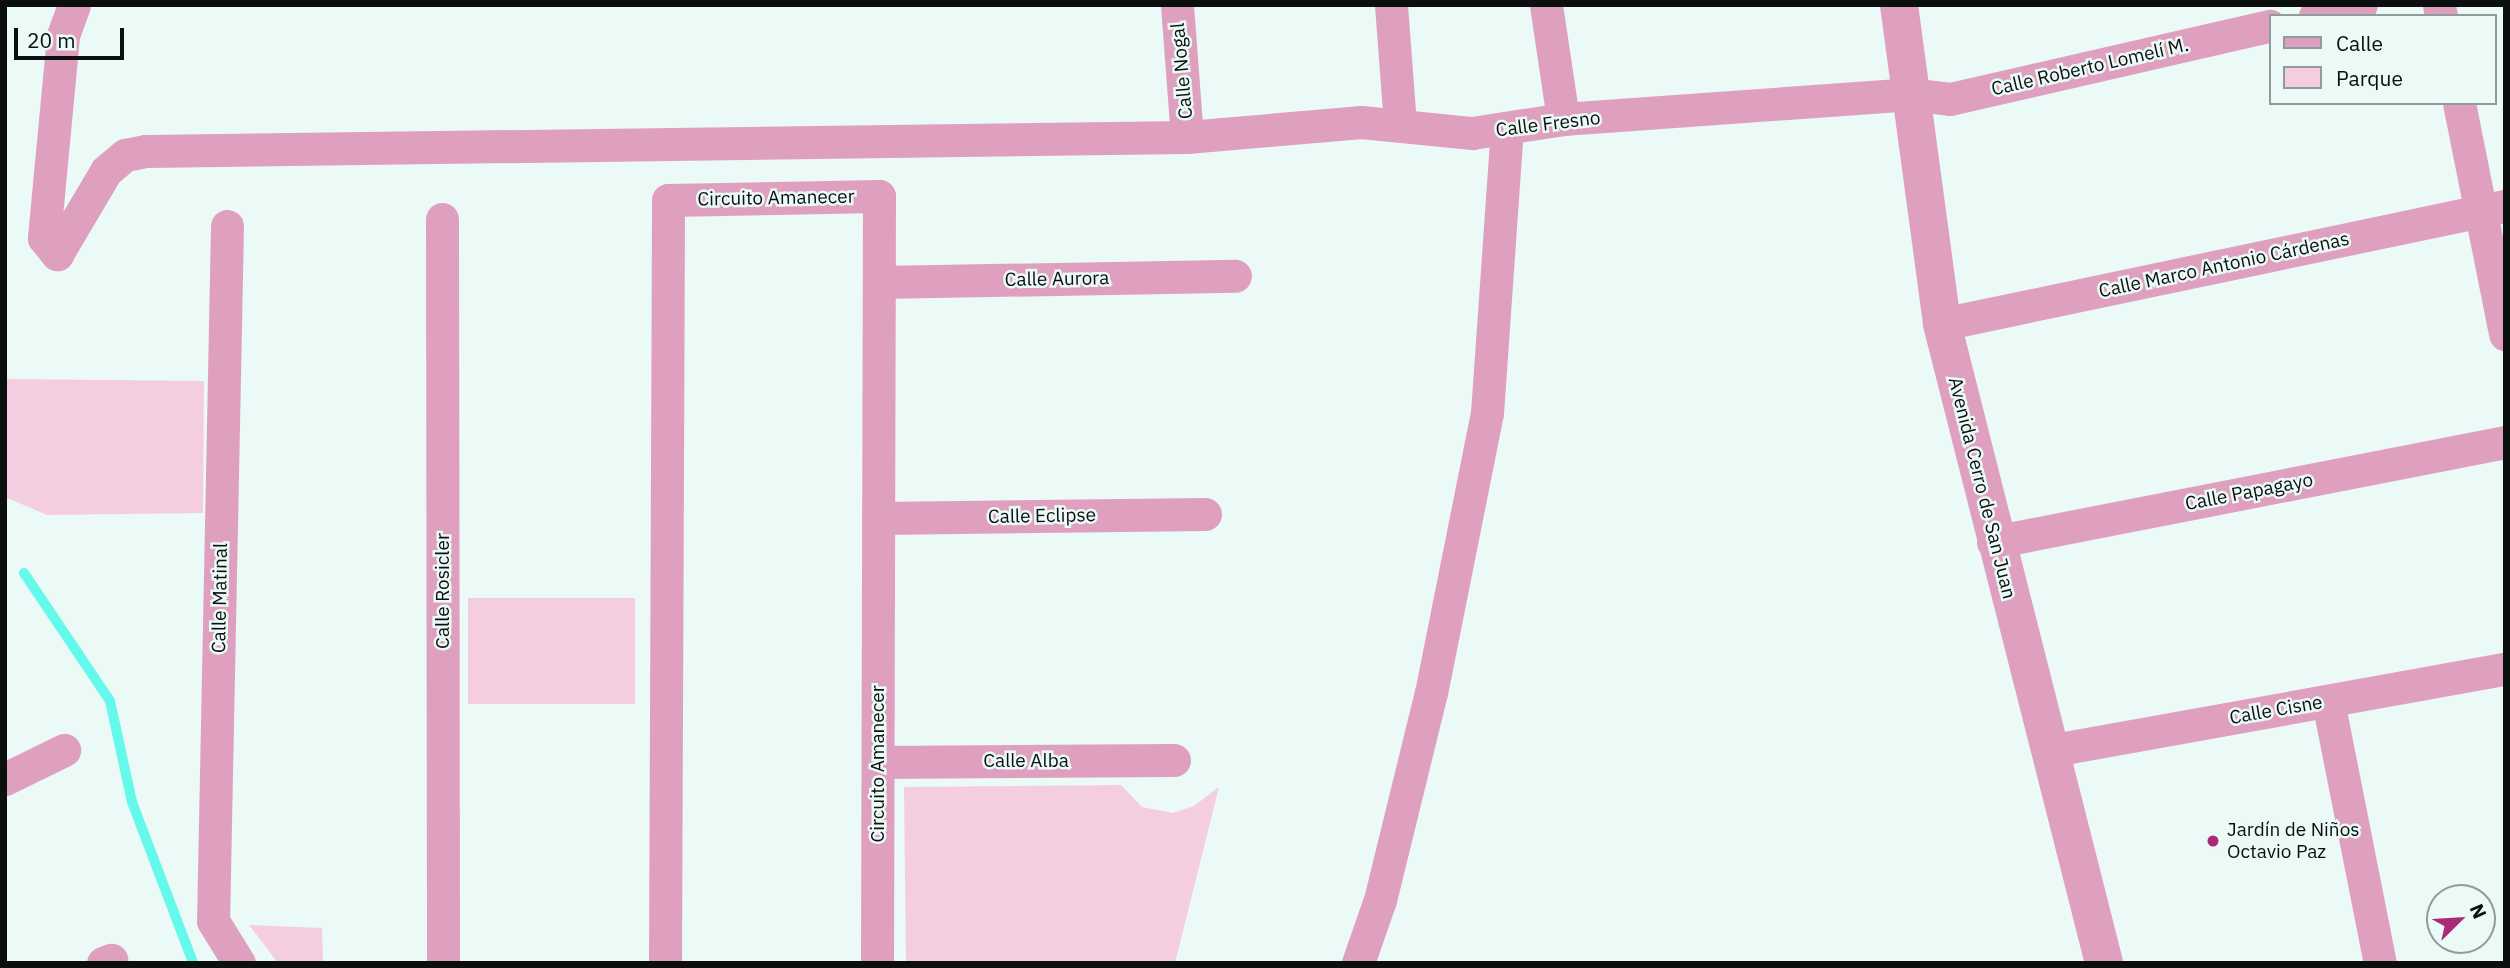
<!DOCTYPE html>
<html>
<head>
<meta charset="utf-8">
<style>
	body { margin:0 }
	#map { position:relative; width:2510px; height:968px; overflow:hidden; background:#ebf9f7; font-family:"IBM Plex Sans",sans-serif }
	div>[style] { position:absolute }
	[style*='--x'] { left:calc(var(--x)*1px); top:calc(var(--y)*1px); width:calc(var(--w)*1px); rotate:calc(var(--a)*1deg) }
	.green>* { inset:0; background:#f4cee0; transform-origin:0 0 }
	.stream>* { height:10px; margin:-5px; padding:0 5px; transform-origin:5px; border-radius:5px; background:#64f9ea }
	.minor>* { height:33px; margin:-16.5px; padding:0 16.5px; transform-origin:16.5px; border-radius:16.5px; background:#dfa0bf }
	.tertiary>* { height:38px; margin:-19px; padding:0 19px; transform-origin:19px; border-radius:19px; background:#dfa0bf }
	.dots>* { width:19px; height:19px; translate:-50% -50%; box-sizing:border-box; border:4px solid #ebf9f7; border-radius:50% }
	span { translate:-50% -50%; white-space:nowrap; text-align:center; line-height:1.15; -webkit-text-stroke:5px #ebf9f7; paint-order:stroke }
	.street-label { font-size:19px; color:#0b100f }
	.poi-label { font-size:19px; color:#0b100f }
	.left { translate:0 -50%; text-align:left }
	.frame { position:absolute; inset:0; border:7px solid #0b100f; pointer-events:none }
	.legend { position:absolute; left:2269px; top:14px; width:228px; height:91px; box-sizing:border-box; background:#ebf9f7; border:2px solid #919c9a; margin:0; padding:9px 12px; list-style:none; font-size:21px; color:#0b100f }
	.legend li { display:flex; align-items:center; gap:14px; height:35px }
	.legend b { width:35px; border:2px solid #919c9a }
	.north { position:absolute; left:2426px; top:884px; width:70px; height:70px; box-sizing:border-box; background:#ebf9f7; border:2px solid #919c9a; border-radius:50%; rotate:66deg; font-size:19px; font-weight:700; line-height:28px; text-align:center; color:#0b100f }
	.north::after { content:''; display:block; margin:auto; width:24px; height:32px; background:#aa2a78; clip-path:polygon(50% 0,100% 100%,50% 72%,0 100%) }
	.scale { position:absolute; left:14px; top:28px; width:110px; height:32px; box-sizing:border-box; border:4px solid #0b100f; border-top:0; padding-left:9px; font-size:21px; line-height:24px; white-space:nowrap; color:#0b100f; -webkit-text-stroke:5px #ebf9f7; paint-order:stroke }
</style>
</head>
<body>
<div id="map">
	<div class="green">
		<i style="clip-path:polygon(6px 379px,204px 381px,203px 513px,47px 515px,5px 497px)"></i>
		<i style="left:635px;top:598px;width:106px;height:167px;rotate:90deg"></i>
		<i style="clip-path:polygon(1121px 785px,1142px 807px,1173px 813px,1194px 806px,1219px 787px,1175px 963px,906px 963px,904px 787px)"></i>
		<i style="clip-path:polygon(249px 925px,322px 928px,323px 963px,278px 963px)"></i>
	</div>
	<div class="stream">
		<i style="--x:24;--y:573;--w:154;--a:56.1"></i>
		<i style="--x:110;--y:701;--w:103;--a:77.7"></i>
		<i style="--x:132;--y:802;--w:172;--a:69.2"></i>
	</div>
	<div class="minor">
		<i style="--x:74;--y:5;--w:33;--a:110"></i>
		<i style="--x:63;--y:36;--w:203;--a:95.4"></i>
		<i style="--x:44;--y:238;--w:21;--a:51"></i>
		<i style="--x:57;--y:254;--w:96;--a:-59.4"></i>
		<i style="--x:106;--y:171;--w:25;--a:-40"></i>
		<i style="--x:125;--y:155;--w:21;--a:-11"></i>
		<i style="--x:146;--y:151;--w:1041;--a:-0.77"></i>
		<i style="--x:1187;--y:137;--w:175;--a:-4.9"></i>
		<i style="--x:1361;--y:122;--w:112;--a:5.7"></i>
		<i style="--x:1472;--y:133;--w:92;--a:-8.7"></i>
		<i style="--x:1563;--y:119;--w:347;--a:-4.1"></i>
		<i style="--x:1909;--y:94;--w:41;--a:7"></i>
		<i style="--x:1950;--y:99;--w:328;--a:-12.9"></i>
		<i style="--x:1177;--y:5;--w:132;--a:85.7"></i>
		<i style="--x:1391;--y:5;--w:121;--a:85.7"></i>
		<i style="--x:1546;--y:5;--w:115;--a:81.5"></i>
		<i style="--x:2439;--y:5;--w:11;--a:80"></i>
		<i style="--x:2315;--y:16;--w:47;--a:-13.4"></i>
		<i style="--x:2459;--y:103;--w:236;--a:78.7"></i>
		<i style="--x:442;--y:219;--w:744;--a:89.92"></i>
		<i style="--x:227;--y:226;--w:695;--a:91.15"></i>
		<i style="--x:213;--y:921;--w:49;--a:58.2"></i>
		<i style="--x:880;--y:282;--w:355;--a:-1"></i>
		<i style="--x:1942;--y:324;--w:575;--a:-11.84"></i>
		<i style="--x:879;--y:518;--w:326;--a:-0.7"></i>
		<i style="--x:1993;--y:542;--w:522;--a:-11.05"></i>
		<i style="--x:2328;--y:701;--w:267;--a:78.8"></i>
		<i style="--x:2048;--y:751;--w:464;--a:-10.2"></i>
		<i style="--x:878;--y:762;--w:296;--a:-0.4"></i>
		<i style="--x:5;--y:779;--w:66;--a:-26.2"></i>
		<i style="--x:103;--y:963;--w:9;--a:-21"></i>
		<i style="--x:665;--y:963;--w:763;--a:-89.77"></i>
		<i style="--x:668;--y:200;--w:211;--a:-1.1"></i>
		<i style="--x:879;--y:196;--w:767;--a:90.15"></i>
		<i style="--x:1358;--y:963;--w:67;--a:-70.8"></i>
		<i style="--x:1380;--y:900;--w:213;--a:-76.2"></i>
		<i style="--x:1431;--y:693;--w:286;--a:-78.7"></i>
		<i style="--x:1487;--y:413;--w:284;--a:-86"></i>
	</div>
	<div class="tertiary">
		<i style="--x:1899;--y:5;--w:322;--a:82.3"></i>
		<i style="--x:1942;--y:324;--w:659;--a:75.77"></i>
	</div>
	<div class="dots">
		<i style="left:2213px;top:841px;background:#aa2a78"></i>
	</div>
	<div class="street-label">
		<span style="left:2090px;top:67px;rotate:-13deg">Calle Roberto Lomelí M.</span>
		<span style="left:1182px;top:71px;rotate:-95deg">Calle Nogal</span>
		<span style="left:1548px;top:124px;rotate:-7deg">Calle Fresno</span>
		<span style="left:776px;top:198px;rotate:-1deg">Circuito Amanecer</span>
		<span style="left:2224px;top:265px;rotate:-12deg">Calle Marco Antonio Cárdenas</span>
		<span style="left:1057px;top:279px;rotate:-1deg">Calle Aurora</span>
		<span style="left:1982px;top:488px;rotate:76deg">Avenida Cerro de San Juan</span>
		<span style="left:2249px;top:492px;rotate:-11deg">Calle Papagayo</span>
		<span style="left:1042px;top:516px;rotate:-1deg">Calle Eclipse</span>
		<span style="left:443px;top:591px;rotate:-90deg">Calle Rosicler</span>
		<span style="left:220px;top:598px;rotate:-89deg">Calle Matinal</span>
		<span style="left:2276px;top:710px;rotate:-10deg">Calle Cisne</span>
		<span style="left:1026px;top:761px">Calle Alba</span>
		<span style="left:878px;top:764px;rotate:-90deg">Circuito Amanecer</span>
	</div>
	<div class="poi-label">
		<span class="left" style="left:2227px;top:841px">Jardín de Niños<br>Octavio Paz</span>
	</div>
	<div class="frame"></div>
	<ul class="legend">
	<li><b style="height:9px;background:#dfa0bf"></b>Calle</li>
	<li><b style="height:19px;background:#f4cee0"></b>Parque</li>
	</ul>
	<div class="north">N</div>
	<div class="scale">20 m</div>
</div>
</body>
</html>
